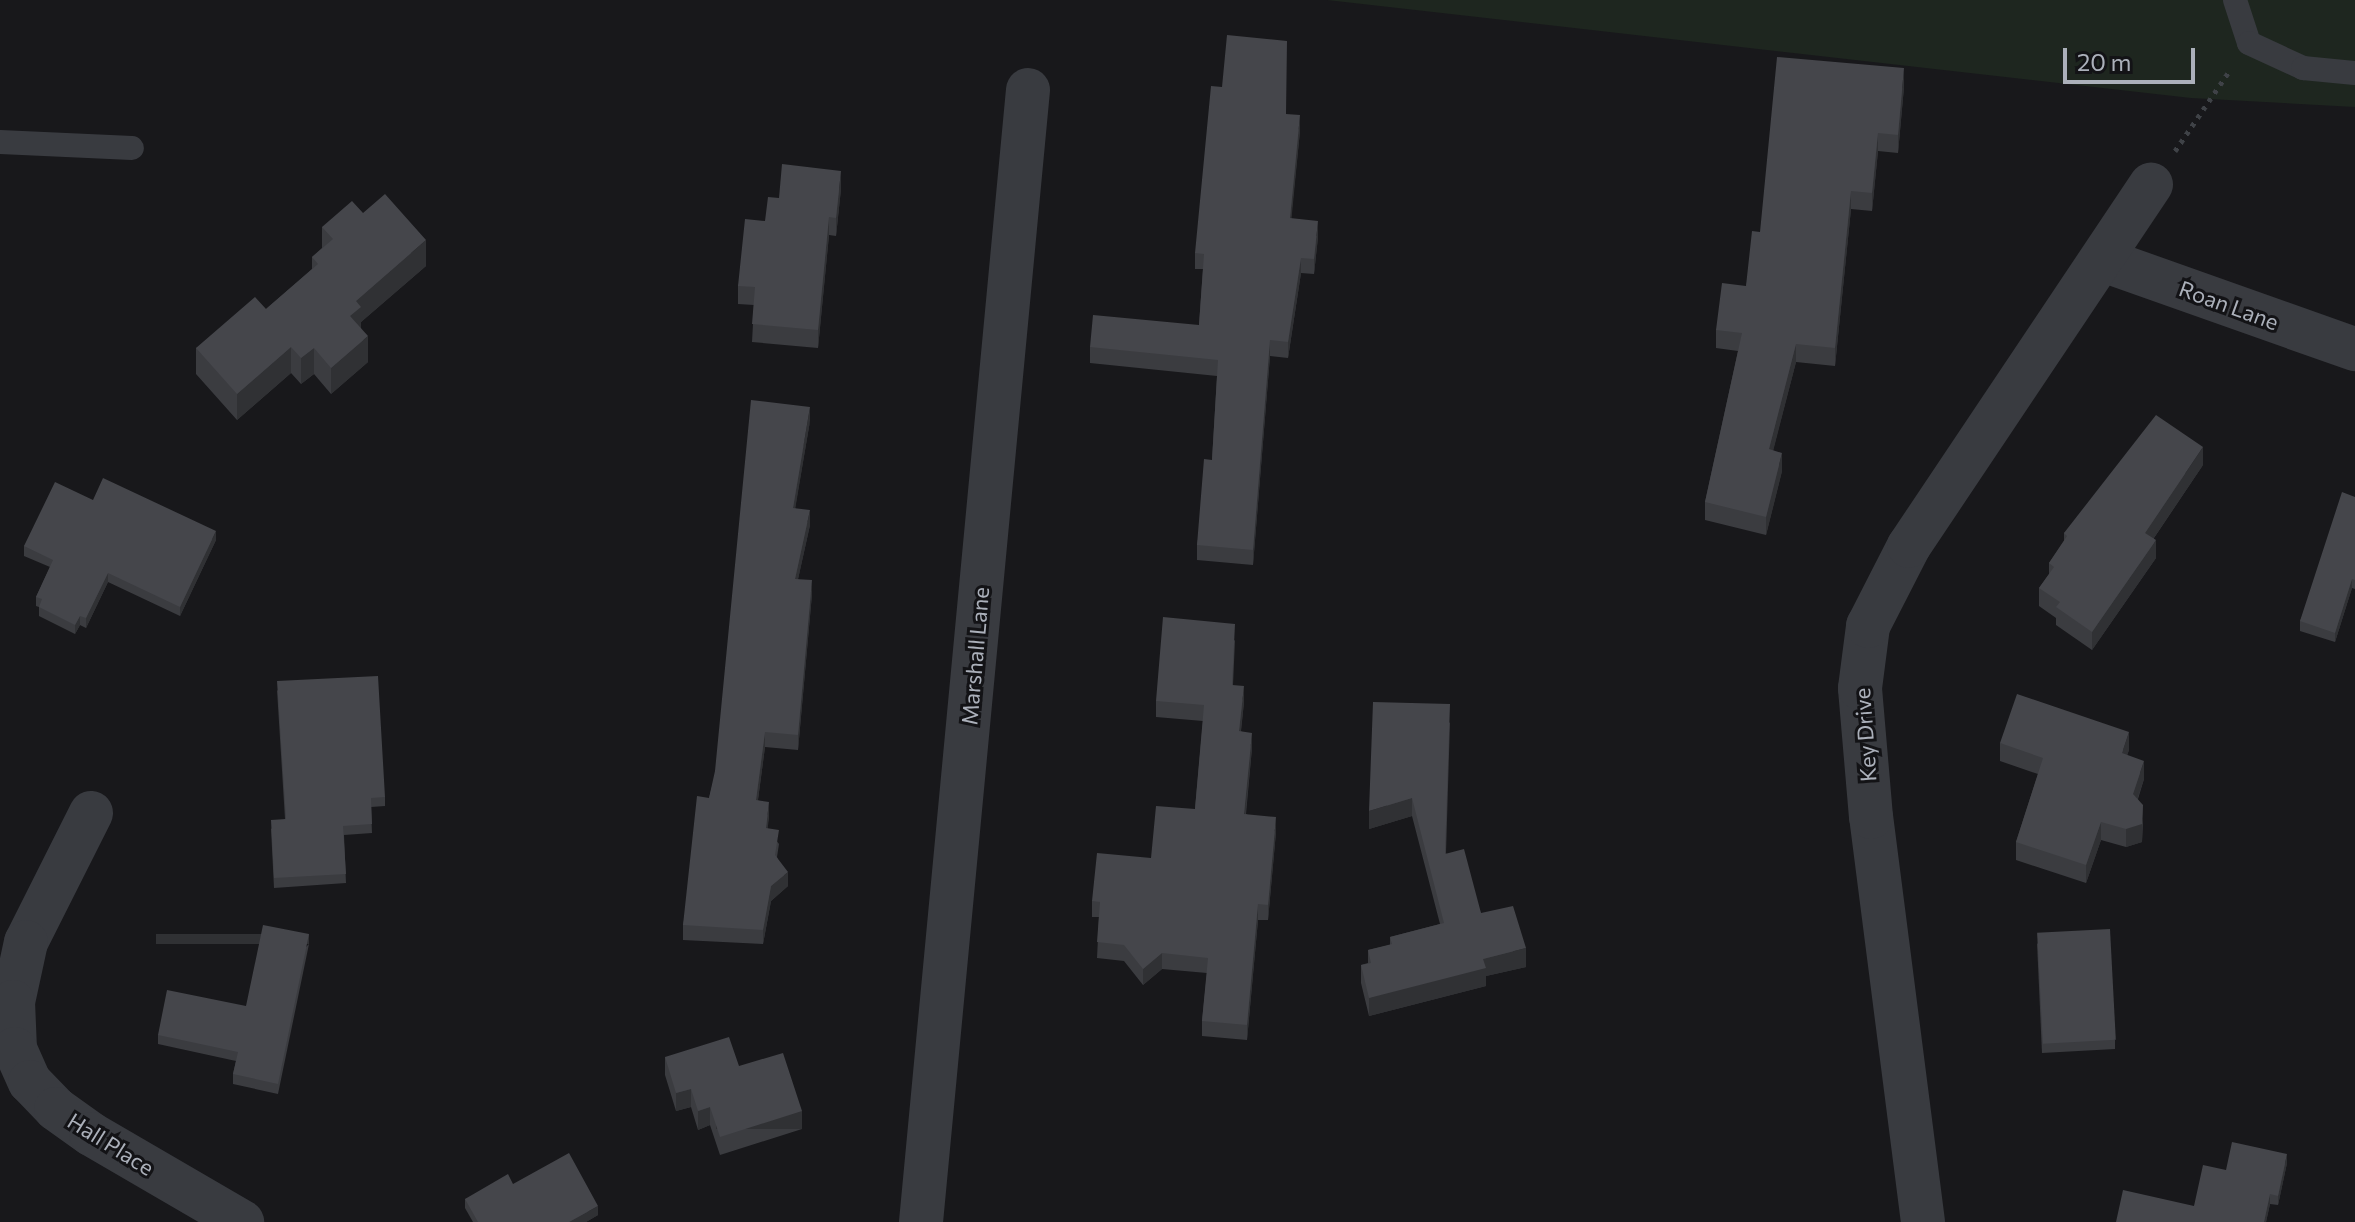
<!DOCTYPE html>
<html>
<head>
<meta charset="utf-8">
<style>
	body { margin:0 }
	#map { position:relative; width:2355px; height:1222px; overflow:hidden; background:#18181b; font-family:Commissioner,sans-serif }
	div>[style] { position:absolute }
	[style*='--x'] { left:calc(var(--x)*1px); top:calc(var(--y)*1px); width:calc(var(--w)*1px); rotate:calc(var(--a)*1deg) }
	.green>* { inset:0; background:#1e261f }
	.path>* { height:5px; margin-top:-2.5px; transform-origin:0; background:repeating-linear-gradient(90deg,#3f4247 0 4px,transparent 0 10px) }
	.lane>* { height:24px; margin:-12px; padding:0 12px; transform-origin:12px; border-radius:12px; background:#393b40 }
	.street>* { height:44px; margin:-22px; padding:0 22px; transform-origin:22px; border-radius:22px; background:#393b40 }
	.wall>* { inset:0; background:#3b3c40 }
	.shaded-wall>* { inset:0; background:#303134; transform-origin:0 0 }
	.building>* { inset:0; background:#45464b; transform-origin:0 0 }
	span { translate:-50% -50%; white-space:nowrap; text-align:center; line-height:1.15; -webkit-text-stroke:6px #131316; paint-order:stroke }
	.street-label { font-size:22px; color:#abb0ba }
	.scale { position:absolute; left:2063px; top:48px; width:132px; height:36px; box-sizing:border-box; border:4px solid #abb0ba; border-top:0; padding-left:10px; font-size:24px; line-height:28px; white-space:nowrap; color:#abb0ba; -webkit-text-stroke:6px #131316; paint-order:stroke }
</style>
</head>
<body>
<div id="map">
	<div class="green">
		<i style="clip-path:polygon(1327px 0,2355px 0,2355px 107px,2191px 98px)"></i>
	</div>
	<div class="path">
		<i style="--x:2175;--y:151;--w:98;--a:-55.8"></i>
	</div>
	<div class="lane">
		<i style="--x:2235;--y:0;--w:45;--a:72"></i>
		<i style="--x:2249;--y:43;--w:60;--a:24.8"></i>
		<i style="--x:2303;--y:68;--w:52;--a:5.5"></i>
		<i style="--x:0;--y:142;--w:132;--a:2.6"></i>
	</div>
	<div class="street">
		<i style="--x:2103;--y:260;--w:267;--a:19.5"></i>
		<i style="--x:91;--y:813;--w:144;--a:116.7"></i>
		<i style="--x:26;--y:942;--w:61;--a:102.2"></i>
		<i style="--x:13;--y:1002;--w:47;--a:87.6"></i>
		<i style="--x:15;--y:1049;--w:36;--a:66"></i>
		<i style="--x:30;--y:1082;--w:37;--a:46"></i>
		<i style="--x:56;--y:1109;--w:43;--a:35.5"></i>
		<i style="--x:91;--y:1134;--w:175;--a:30.2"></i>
		<i style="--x:921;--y:1222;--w:1137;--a:-84.6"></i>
		<i style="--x:1923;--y:1222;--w:408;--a:-97.3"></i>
		<i style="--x:1871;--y:817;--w:129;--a:-94.9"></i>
		<i style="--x:1860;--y:688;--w:63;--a:-82.6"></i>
		<i style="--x:1868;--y:626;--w:90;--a:-62.9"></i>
		<i style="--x:1909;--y:546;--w:435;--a:-56.2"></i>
	</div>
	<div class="wall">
		<i style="clip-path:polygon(1904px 87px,1898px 153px,1878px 151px,1872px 211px,1851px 209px,1835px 366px,1796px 362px,1773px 450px,1782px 471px,1766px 535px,1705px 520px,1705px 502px,1738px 351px,1716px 348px,1716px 330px,1746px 286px,1760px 232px)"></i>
		<i style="clip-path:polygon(1286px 114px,1300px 131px,1291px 218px,1318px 237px,1314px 274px,1301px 273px,1288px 358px,1270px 356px,1253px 565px,1197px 560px,1197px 545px,1212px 460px,1217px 376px,1090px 363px,1090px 347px,1199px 325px,1203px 269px,1195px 269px,1195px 253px)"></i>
		<i style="clip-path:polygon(841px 189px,836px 236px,829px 235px,818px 348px,752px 342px,754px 305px,738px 304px,738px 286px,765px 221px,779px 198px)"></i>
		<i style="clip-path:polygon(363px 213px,426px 266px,361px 322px,361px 328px,368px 362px,331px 394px,314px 374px,301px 384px,291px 373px,237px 420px,196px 374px,196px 348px,266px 309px,312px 269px,312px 257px,322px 248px,322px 227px)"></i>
		<i style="clip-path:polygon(810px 421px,795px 508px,810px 525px,798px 579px,812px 594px,798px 750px,765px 747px,758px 800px,769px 817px,767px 828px,779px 844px,777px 857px,788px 886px,771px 901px,763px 944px,683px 940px,683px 925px,709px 798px)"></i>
		<i style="clip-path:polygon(2203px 465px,2154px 538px,2156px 558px,2092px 650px,2056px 625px,2056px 618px,2039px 606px,2039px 588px,2049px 574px,2049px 563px,2064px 541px,2064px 533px)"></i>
		<i style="clip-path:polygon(2355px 497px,2355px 589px,2352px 588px,2335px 642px,2300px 631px,2300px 621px)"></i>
		<i style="clip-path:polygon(93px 500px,216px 540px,180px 616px,108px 582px,86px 628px,80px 625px,75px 634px,39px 616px,39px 607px,36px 606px,36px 597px,50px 567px,24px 556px,24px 546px)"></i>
		<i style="clip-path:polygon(1235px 640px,1233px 685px,1244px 702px,1241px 731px,1252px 748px,1246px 814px,1276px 832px,1268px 920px,1258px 920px,1247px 1040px,1202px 1036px,1202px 1021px,1207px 973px,1162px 969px,1143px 985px,1124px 961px,1097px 958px,1099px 917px,1092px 917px,1092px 901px,1151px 858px,1195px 809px,1203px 721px,1156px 717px,1156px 701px)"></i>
		<i style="clip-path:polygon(277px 690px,385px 797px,385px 806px,371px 807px,372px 833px,344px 835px,346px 883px,274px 888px,271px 829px,285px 819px)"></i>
		<i style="clip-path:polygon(1450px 722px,1446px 853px,1481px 913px,1526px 967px,1486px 976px,1486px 986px,1369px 1016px,1361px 983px,1361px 965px,1368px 963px,1368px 950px,1390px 945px,1390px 937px,1440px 924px,1412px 816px,1369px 829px)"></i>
		<i style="clip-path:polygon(2000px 743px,2129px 750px,2127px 755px,2144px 779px,2138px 799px,2143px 823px,2142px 842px,2126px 847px,2101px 840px,2086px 883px,2016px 860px,2016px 842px,2038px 774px,2000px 761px)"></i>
		<i style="clip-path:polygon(2037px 943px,2115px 1040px,2115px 1049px,2042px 1053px)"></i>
		<i style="clip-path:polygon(309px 944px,278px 1094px,233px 1084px,233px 1074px,236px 1061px,158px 1044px,158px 1035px,246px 1006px)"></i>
		<i style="clip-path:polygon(665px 1057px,739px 1066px,802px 1129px,720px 1155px,710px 1125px,698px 1130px,691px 1107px,676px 1111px,665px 1075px)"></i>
		<i style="clip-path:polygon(2287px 1163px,2278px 1205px,2270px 1204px,2266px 1222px,2116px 1222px,2194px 1206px,2226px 1170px)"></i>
		<i style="clip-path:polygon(513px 1184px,598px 1215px,586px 1222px,473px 1222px,465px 1208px,465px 1199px)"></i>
	</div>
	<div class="shaded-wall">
		<i style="clip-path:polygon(1904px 68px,1904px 87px,1898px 153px,1898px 135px)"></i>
		<i style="clip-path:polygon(1300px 115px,1300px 131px,1290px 234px,1290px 218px)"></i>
		<i style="clip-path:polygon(1878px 133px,1878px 151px,1872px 211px,1872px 193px)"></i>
		<i style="clip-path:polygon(841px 171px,841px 189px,836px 236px,836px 218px)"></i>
		<i style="clip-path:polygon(1851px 191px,1851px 209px,1835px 366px,1835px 348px)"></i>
		<i style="clip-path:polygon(829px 217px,829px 235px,818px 348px,818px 330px)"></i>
		<i style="clip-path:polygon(1318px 221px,1318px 237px,1314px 274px,1314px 259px)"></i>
		<i style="clip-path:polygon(426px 240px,426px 266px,361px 322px,361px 333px,350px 316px,356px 301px)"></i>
		<i style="clip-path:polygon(1301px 258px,1301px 273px,1288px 358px,1288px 342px)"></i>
		<i style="clip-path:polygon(368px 336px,368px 362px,331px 394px,331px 368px)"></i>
		<i style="clip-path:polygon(1270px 340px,1270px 356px,1253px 565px,1253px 550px)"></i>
		<i style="clip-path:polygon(1796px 344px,1796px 362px,1769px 467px,1769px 449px)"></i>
		<i style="clip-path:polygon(291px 347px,291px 373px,237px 420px,237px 394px)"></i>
		<i style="clip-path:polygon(314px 348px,314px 374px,301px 384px,301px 358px)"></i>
		<i style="clip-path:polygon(810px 407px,810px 421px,793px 522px,793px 508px)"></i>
		<i style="clip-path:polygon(2203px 447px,2203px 465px,2145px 551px,2145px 533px)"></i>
		<i style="clip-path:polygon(1782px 453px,1782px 471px,1766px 535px,1766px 517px)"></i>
		<i style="clip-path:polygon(810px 510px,810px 525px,795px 593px,795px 579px)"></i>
		<i style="clip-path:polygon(216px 531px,216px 540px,180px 616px,180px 607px)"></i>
		<i style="clip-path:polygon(2156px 540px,2156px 558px,2092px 650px,2092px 632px)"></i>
		<i style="clip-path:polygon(108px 573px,108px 582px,86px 628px,86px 618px)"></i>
		<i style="clip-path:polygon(2352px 579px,2352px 588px,2335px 642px,2335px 633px)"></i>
		<i style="clip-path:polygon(812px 580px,812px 594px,798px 750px,798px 735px)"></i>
		<i style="clip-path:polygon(80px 616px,80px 625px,75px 634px,75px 625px)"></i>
		<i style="clip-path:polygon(1244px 686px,1244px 702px,1239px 747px,1239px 731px)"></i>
		<i style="clip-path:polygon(765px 732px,765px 747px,756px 814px,756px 800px)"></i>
		<i style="clip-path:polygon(2129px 732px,2129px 750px,2122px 771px,2122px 753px)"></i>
		<i style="clip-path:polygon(1252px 733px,1252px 748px,1244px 829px,1244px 814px)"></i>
		<i style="clip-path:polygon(2144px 761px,2144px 779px,2133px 812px,2133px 794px)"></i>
		<i style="clip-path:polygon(1412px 798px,1412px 816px,1369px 829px,1369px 811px)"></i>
		<i style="clip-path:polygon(769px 802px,769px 817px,766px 843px,766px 828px)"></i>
		<i style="clip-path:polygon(2143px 805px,2142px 842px,2126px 847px,2126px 829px)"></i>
		<i style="clip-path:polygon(1276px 817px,1276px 832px,1268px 920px,1268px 905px)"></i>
		<i style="clip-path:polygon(2101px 822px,2101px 840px,2086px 883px,2086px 865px)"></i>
		<i style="clip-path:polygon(788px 872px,788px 886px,771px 901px,763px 944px,763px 930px,771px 886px)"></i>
		<i style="clip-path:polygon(1258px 904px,1258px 920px,1247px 1040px,1247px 1025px)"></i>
		<i style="left:309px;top:934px;width:10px;height:153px;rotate:90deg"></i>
		<i style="clip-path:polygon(1526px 948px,1526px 967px,1486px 976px,1486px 986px,1369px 1016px,1369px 998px,1483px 959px)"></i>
		<i style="clip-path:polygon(1162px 953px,1162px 969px,1143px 985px,1143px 969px)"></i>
		<i style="clip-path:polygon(691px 1089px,691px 1107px,676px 1111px,676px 1093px)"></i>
		<i style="clip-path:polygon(710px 1107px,710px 1125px,698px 1130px,698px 1111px)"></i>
		<i style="left:802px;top:1111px;width:18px;height:86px;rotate:90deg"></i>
		<i style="clip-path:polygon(2287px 1154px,2287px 1163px,2278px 1205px,2278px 1196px)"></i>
		<i style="clip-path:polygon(2270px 1194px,2270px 1204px,2266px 1222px,2264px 1222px)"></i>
		<i style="clip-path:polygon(598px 1206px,598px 1215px,586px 1222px,569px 1222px)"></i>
	</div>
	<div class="building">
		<i style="clip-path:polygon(1227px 35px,1287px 41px,1286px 114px,1300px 115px,1290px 218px,1318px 221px,1314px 259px,1301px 258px,1288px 342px,1270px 340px,1253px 550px,1197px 545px,1204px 459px,1212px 460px,1218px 360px,1090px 347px,1093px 315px,1199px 325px,1204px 254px,1195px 253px,1211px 86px,1222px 87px)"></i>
		<i style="clip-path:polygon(1777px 57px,1904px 68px,1898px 135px,1878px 133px,1872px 193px,1851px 191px,1835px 348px,1796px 344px,1769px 449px,1782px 453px,1766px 517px,1705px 502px,1742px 333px,1716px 330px,1722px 283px,1746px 286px,1752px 231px,1760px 232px)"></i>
		<i style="clip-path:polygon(782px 164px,841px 171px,836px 218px,829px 217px,818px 330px,752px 324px,755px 287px,738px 286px,745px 219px,765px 221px,768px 197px,779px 198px)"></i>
		<i style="clip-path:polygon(385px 194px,426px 240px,356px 301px,361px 307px,350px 316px,368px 336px,331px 368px,314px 348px,301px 358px,291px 347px,237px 394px,196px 348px,255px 297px,266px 309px,318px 264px,312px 257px,333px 239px,322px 227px,352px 201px,363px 213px)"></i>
		<i style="clip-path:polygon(751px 400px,810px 407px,793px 508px,810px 510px,795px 579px,812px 580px,798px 735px,765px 732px,756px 800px,769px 802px,766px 828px,779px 830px,775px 855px,788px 872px,771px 886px,763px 930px,683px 925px,697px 796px,709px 798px,715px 771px)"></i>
		<i style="clip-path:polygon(2156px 415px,2203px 447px,2145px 533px,2156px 540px,2092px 632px,2056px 607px,2060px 602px,2039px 588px,2054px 567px,2049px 563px,2067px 536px,2064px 533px)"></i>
		<i style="clip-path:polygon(103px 478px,216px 531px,180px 607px,108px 573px,86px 618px,80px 616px,75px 625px,39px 607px,42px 599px,36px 597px,53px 560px,24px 546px,55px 482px,93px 500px)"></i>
		<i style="clip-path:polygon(2342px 492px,2355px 497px,2355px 580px,2352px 579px,2335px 633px,2300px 621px)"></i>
		<i style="clip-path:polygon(1163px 617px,1235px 624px,1232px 685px,1244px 686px,1239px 731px,1252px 733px,1244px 814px,1276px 817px,1268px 905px,1258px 904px,1247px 1025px,1202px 1021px,1208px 958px,1162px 953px,1143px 969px,1124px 945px,1097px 942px,1100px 902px,1092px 901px,1097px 853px,1151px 858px,1156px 806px,1195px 809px,1204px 705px,1156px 701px)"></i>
		<i style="clip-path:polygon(378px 676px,385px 797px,371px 798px,372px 824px,343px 826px,346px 874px,274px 878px,271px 820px,286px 819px,277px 681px)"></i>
		<i style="clip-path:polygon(2017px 694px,2129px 732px,2122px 753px,2144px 761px,2133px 794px,2143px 805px,2142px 824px,2126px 829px,2101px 822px,2086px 865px,2016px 842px,2043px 758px,2000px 743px)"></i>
		<i style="clip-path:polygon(1373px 702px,1450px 704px,1445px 854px,1464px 849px,1481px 913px,1513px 906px,1526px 948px,1483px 959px,1486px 968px,1369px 998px,1361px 965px,1371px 963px,1368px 950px,1392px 944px,1390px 937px,1444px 923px,1412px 798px,1369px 811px)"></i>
		<i style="clip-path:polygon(263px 925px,309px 934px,278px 1084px,233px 1074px,238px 1052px,158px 1035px,167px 990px,246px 1006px)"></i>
		<i style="left:2110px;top:929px;width:111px;height:73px;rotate:87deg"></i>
		<i style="clip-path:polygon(729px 1037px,739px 1066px,783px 1053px,802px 1111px,720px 1137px,710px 1107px,698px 1111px,691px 1089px,676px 1093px,665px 1057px)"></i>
		<i style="clip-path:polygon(2232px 1142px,2287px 1154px,2278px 1196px,2270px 1194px,2264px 1222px,2116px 1222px,2123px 1190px,2194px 1206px,2203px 1165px,2226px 1170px)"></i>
		<i style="clip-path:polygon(569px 1153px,598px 1206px,569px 1222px,478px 1222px,465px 1199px,508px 1174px,513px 1184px)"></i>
	</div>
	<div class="street-label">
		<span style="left:2229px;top:305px;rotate:20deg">Roan Lane</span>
		<span style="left:975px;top:656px;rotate:-85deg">Marshall Lane</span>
		<span style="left:1865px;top:735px;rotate:-94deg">Key Drive</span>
		<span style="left:111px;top:1144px;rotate:32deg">Hall Place</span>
	</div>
	<div class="scale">20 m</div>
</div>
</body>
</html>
